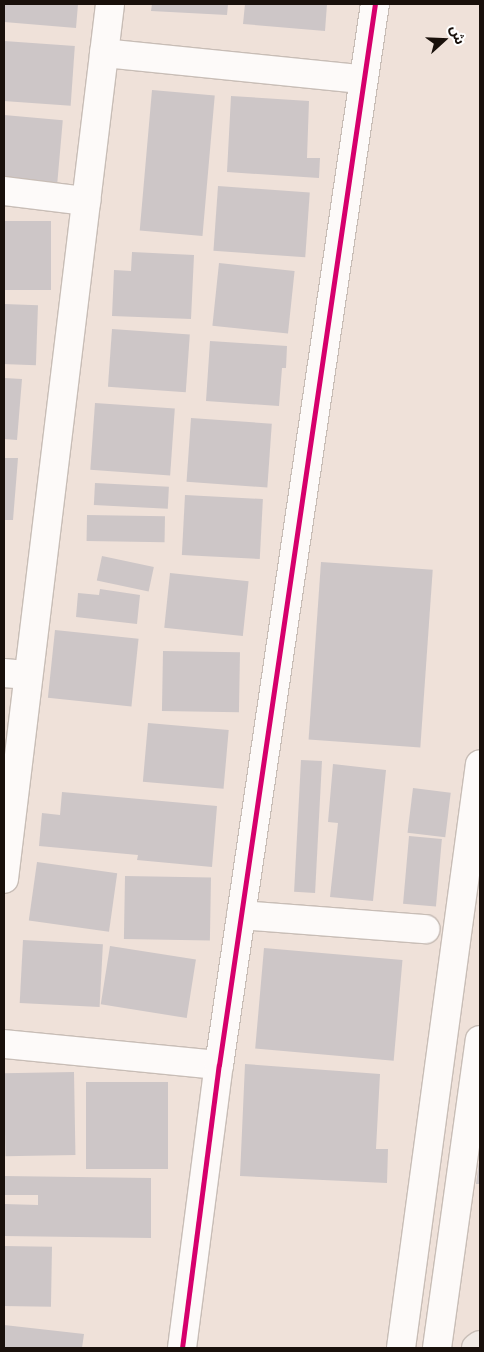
<!DOCTYPE html>
<html>
<head>
<meta charset="utf-8">
<style>
	body { margin:0 }
	#map { position:relative; width:484px; height:1352px; overflow:hidden; background:#efe1d9; font-family:"IBM Plex Serif","Noto Sans Arabic",serif }
	div>[style] { position:absolute }
	[style*='--x'] { left:calc(var(--x)*1px); top:calc(var(--y)*1px); width:calc(var(--w)*1px); rotate:calc(var(--a)*1deg) }
	.building>* { inset:0; background:#cdc6c7; transform-origin:0 0 }
	.roads { filter:drop-shadow(1px 0 #c8bdb6) drop-shadow(-1px 0 #c8bdb6) drop-shadow(0 1px #c8bdb6) drop-shadow(0 -1px #c8bdb6) }
	.minor>* { height:28px; margin:-14px; padding:0 14px; transform-origin:14px; border-radius:14px; background:#fdfaf9 }
	.major>* { height:28px; margin:-14px; padding:0 14px; transform-origin:14px; border-radius:14px; background:#f1eae5 }
	.cycleway>* { height:5px; margin:-2.5px; padding:0 2.5px; transform-origin:2.5px; border-radius:2.5px; background:#d6006c }
	span { translate:-50% -50%; white-space:nowrap; text-align:center; line-height:1.15; -webkit-text-stroke:5px #fff; paint-order:stroke }
	.frame { position:absolute; inset:0; border:5px solid #19100b; pointer-events:none }
	.north { position:absolute; left:419px; top:15px; width:50px; height:50px; -webkit-text-stroke:4px #fff; paint-order:stroke; rotate:70deg; font-size:14px; font-weight:700; line-height:20px; text-align:center; color:#19100b }
	.north::after { content:''; display:block; margin:auto; width:18px; height:22px; background:#19100b; clip-path:polygon(50% 0,100% 100%,50% 72%,0 100%) }
</style>
</head>
<body>
<div id="map">
	<div class="building">
		<i style="clip-path:polygon(4px 4px,78px 4px,76px 28px,4px 22px)"></i>
		<i style="clip-path:polygon(152px 4px,228px 4px,227px 15px,151px 11px)"></i>
		<i style="clip-path:polygon(245px 4px,327px 4px,325px 31px,243px 24px)"></i>
		<i style="left:4px;top:41px;width:71px;height:60px;rotate:4deg"></i>
		<i style="left:152px;top:90px;width:63px;height:141px;rotate:5deg"></i>
		<i style="clip-path:polygon(231px 96px,309px 101px,307px 158px,320px 158px,319px 178px,227px 172px)"></i>
		<i style="left:4px;top:115px;width:59px;height:67px;rotate:5deg"></i>
		<i style="left:218px;top:186px;width:92px;height:65px;rotate:4deg"></i>
		<i style="left:4px;top:221px;width:47px;height:69px"></i>
		<i style="clip-path:polygon(132px 252px,194px 255px,191px 319px,112px 316px,114px 270px,131px 271px)"></i>
		<i style="left:219px;top:263px;width:76px;height:63px;rotate:6deg"></i>
		<i style="left:4px;top:304px;width:34px;height:60px;rotate:2deg"></i>
		<i style="left:112px;top:329px;width:78px;height:58px;rotate:4deg"></i>
		<i style="clip-path:polygon(210px 341px,287px 346px,286px 368px,282px 368px,279px 406px,206px 401px)"></i>
		<i style="clip-path:polygon(4px 378px,22px 379px,17px 440px,4px 439px)"></i>
		<i style="left:95px;top:403px;width:80px;height:67px;rotate:4deg"></i>
		<i style="left:191px;top:418px;width:81px;height:64px;rotate:4deg"></i>
		<i style="clip-path:polygon(4px 458px,18px 458px,13px 520px,4px 520px)"></i>
		<i style="left:95px;top:483px;width:74px;height:22px;rotate:3deg"></i>
		<i style="left:185px;top:495px;width:78px;height:60px;rotate:3deg"></i>
		<i style="left:87px;top:515px;width:78px;height:26px;rotate:1deg"></i>
		<i style="left:102px;top:556px;width:53px;height:25px;rotate:12deg"></i>
		<i style="left:321px;top:562px;width:112px;height:178px;rotate:4deg"></i>
		<i style="left:170px;top:573px;width:79px;height:55px;rotate:6deg"></i>
		<i style="clip-path:polygon(100px 589px,140px 595px,137px 624px,76px 617px,78px 593px,99px 595px)"></i>
		<i style="left:55px;top:630px;width:84px;height:68px;rotate:6deg"></i>
		<i style="left:163px;top:651px;width:77px;height:60px;rotate:1deg"></i>
		<i style="left:148px;top:723px;width:81px;height:59px;rotate:5deg"></i>
		<i style="left:301px;top:760px;width:21px;height:132px;rotate:3deg"></i>
		<i style="clip-path:polygon(333px 764px,386px 770px,373px 901px,330px 897px,338px 823px,328px 822px)"></i>
		<i style="left:413px;top:788px;width:38px;height:45px;rotate:7deg"></i>
		<i style="clip-path:polygon(62px 792px,217px 806px,212px 867px,137px 860px,138px 855px,39px 846px,42px 813px,60px 815px)"></i>
		<i style="left:409px;top:836px;width:33px;height:68px;rotate:5deg"></i>
		<i style="left:37px;top:862px;width:81px;height:59px;rotate:8deg"></i>
		<i style="left:125px;top:876px;width:86px;height:63px;rotate:1deg"></i>
		<i style="left:23px;top:940px;width:80px;height:63px;rotate:3deg"></i>
		<i style="left:110px;top:946px;width:87px;height:59px;rotate:9deg"></i>
		<i style="left:264px;top:948px;width:139px;height:101px;rotate:5deg"></i>
		<i style="clip-path:polygon(245px 1064px,380px 1074px,376px 1149px,388px 1149px,387px 1183px,240px 1176px)"></i>
		<i style="left:74px;top:1072px;width:83px;height:70px;rotate:89deg"></i>
		<i style="left:86px;top:1082px;width:82px;height:87px"></i>
		<i style="clip-path:polygon(479px 1162px,480px 1162px,480px 1184px,476px 1184px)"></i>
		<i style="clip-path:polygon(4px 1176px,151px 1178px,151px 1238px,4px 1236px,4px 1204px,38px 1205px,38px 1195px,4px 1195px)"></i>
		<i style="left:4px;top:1246px;width:48px;height:60px;rotate:1deg"></i>
		<i style="clip-path:polygon(4px 1325px,84px 1334px,82px 1348px,4px 1348px)"></i>
	</div>
	<div class="roads">
		<div class="minor">
			<i style="--x:104;--y:53;--w:259;--a:5.8"></i>
			<i style="--x:4;--y:191;--w:83;--a:7"></i>
			<i style="--x:4;--y:673;--w:24;--a:5"></i>
			<i style="--x:4;--y:879;--w:881;--a:-83.09"></i>
			<i style="--x:241;--y:915;--w:185;--a:4.4"></i>
			<i style="--x:4;--y:1044;--w:216;--a:5.6"></i>
			<i style="--x:182;--y:1348;--w:285;--a:-82.6"></i>
			<i style="--x:219;--y:1065;--w:1072;--a:-81.64"></i>
			<i style="--x:401;--y:1348;--w:589;--a:-82.3"></i>
			<i style="--x:437;--y:1348;--w:311;--a:-82.1"></i>
		</div>
		<div class="major">
			<i style="--x:476;--y:1348;--w:5;--a:-37"></i>
		</div>
	</div>
	<div class="cycleway">
		<i style="--x:182;--y:1348;--w:285;--a:-82.6"></i>
		<i style="--x:219;--y:1065;--w:1072;--a:-81.64"></i>
	</div>
	<div class="frame"></div>
	<div class="north">ش</div>
</div>
</body>
</html>
